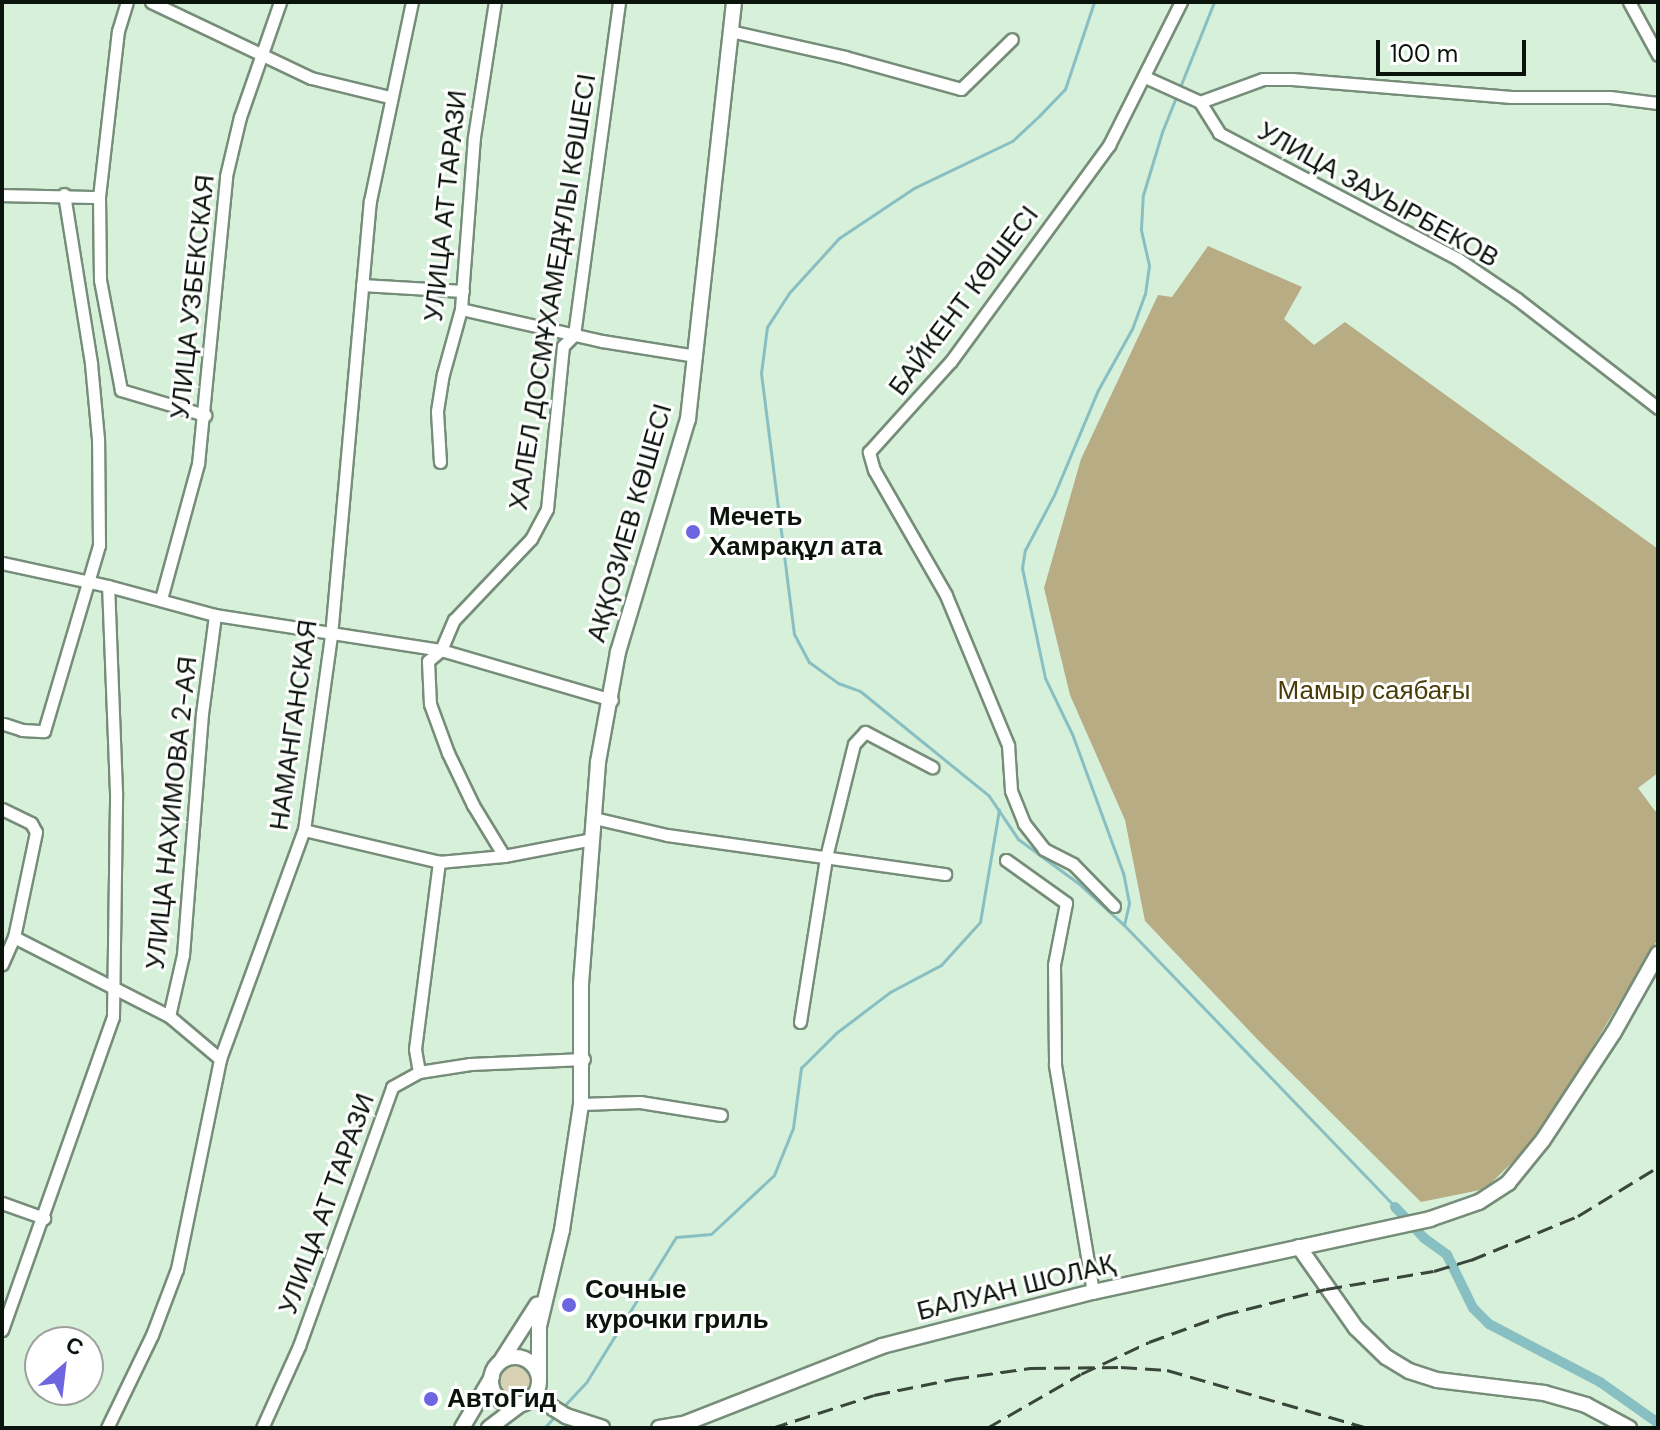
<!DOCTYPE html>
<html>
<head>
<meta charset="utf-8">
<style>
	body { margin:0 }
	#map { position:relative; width:1660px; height:1430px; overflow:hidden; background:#d7f0d9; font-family:"DM Sans",sans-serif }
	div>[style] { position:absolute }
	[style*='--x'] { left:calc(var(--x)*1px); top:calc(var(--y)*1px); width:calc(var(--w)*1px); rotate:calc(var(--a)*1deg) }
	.green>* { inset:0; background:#d8d1b4 }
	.round { border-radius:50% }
	.forest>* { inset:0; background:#b7ac83 }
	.stream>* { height:3px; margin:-1.5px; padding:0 1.5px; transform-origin:1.5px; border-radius:1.5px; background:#88bfc3 }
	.canal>* { height:10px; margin:-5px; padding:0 5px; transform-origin:5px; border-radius:5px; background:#88bfc3 }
	.roads { filter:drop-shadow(2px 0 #768d79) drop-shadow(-2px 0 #768d79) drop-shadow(0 2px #768d79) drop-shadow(0 -2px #768d79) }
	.minor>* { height:11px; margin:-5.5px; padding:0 5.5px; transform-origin:5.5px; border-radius:5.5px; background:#fff }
	.major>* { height:14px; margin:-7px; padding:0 7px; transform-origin:7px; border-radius:7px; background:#fff }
	.major>.ring { margin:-7px; padding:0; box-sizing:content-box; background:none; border:14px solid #fff; border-radius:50% }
	.rail>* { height:3px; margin-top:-1.5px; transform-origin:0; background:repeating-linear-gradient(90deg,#39463b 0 16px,transparent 0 24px) }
	.dots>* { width:22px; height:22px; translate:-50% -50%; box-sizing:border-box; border:4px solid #fff; border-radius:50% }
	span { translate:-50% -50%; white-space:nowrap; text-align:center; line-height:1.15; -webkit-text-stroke:6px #fff; paint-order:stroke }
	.street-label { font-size:26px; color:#0b140c }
	.poi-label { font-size:26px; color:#0b140c; font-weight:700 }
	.left { translate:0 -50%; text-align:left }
	.park-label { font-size:26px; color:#493c07 }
	.frame { position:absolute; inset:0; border:4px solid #0b140c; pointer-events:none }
	.north { position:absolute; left:24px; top:1326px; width:80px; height:80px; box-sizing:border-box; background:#fff; border:2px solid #9da19e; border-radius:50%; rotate:28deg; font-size:22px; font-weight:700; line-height:32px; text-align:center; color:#0b140c }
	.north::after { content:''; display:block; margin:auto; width:28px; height:36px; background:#6d66e0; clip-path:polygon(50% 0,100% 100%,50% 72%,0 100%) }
	.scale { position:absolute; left:1376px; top:40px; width:150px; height:36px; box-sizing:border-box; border:4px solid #0b140c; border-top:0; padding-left:10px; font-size:24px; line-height:28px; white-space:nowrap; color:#0b140c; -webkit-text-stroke:6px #fff; paint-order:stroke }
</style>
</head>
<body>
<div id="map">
	<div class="green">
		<i class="round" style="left:499px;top:1365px;width:32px;height:32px"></i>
	</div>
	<div class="forest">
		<i style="clip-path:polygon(1208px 246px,1302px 287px,1284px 319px,1314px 345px,1345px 322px,1658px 549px,1658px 773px,1638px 788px,1655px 811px,1658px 810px,1658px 939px,1538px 1137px,1485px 1189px,1421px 1202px,1258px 1040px,1145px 921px,1125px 820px,1070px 695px,1044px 588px,1081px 459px,1158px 295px,1172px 297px)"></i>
	</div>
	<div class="stream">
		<i style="--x:1094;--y:2;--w:92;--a:108.4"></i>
		<i style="--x:1065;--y:89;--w:37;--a:134"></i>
		<i style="--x:1039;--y:116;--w:37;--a:137"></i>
		<i style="--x:1012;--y:141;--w:109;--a:154.4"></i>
		<i style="--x:914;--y:188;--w:90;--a:146.3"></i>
		<i style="--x:839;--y:238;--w:74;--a:132.3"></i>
		<i style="--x:789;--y:293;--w:40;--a:122.9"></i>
		<i style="--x:767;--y:327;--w:46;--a:97.4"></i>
		<i style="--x:761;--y:373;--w:263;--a:82.8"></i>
		<i style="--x:794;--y:634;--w:32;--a:62"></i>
		<i style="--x:809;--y:662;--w:36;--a:36"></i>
		<i style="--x:838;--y:683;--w:23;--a:20"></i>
		<i style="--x:860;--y:691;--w:166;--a:39.1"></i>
		<i style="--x:989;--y:796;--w:52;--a:56"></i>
		<i style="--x:1018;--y:839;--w:74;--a:36.3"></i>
		<i style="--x:1078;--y:883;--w:62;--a:42.4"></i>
		<i style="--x:1124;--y:925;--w:391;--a:46.1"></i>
		<i style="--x:1124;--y:925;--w:23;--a:-77"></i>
		<i style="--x:1129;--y:903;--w:31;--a:-101"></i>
		<i style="--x:1123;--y:873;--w:148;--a:-110.1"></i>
		<i style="--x:1072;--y:734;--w:62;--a:-115.7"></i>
		<i style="--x:1045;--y:678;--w:112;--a:-101.8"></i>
		<i style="--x:1022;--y:568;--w:18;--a:-81"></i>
		<i style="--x:1025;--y:550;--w:62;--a:-62.2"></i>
		<i style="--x:1054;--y:495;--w:114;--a:-67.3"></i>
		<i style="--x:1098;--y:390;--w:70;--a:-60.9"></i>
		<i style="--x:1132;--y:329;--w:37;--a:-70"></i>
		<i style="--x:1145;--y:294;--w:29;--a:-82"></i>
		<i style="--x:1149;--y:265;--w:37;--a:-103"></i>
		<i style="--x:1141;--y:229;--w:34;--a:-87"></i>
		<i style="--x:1143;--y:195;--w:66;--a:-73.2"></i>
		<i style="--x:1162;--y:132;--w:140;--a:-68.2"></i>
		<i style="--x:563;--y:1407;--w:35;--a:-47"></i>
		<i style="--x:587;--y:1381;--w:169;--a:-58.3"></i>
		<i style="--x:676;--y:1237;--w:35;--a:-5"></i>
		<i style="--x:711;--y:1234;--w:86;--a:-43.1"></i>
		<i style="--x:774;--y:1175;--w:51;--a:-68"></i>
		<i style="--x:793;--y:1128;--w:61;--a:-82.4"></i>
		<i style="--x:801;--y:1068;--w:49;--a:-45"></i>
		<i style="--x:836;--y:1033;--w:68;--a:-37.2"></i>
		<i style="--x:890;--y:992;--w:58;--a:-27.9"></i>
		<i style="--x:941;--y:965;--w:58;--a:-47.8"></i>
		<i style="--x:980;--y:922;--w:114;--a:-80.4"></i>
		<i style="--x:544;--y:1428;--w:16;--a:-47"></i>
	</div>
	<div class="canal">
		<i style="--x:1395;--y:1207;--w:42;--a:46.9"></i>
		<i style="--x:1424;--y:1238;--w:29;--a:36"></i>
		<i style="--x:1447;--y:1255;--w:59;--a:63.9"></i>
		<i style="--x:1473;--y:1308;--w:23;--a:45"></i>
		<i style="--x:1489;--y:1324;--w:125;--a:27.6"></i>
		<i style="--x:1600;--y:1382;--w:71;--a:35.3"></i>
	</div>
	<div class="roads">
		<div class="minor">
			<i style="--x:151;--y:2;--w:177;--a:25.4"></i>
			<i style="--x:311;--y:78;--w:80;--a:13.7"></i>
			<i style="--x:1629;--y:2;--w:60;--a:61.3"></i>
			<i style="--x:730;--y:31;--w:118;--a:12.7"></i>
			<i style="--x:845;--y:57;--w:120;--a:15.4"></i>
			<i style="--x:961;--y:89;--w:71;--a:-44.4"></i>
			<i style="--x:1145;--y:77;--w:60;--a:24.4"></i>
			<i style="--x:1200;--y:102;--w:67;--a:-20.1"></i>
			<i style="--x:1263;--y:79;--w:29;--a:0"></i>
			<i style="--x:1292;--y:79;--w:220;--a:4.7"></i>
			<i style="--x:1511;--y:97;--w:99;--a:0"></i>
			<i style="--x:1610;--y:97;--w:48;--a:7.1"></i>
			<i style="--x:1200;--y:102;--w:36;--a:58"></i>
			<i style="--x:1219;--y:133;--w:270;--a:27.8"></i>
			<i style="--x:1458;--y:259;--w:71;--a:34.1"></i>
			<i style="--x:1517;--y:299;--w:178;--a:37.7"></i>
			<i style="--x:2;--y:195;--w:97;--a:1.2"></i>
			<i style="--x:99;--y:197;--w:167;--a:-83.5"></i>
			<i style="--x:118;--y:31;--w:30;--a:-73"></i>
			<i style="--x:99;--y:197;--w:83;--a:89.3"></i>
			<i style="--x:100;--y:280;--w:112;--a:79.2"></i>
			<i style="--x:121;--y:390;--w:88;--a:16.6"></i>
			<i style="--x:362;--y:285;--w:101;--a:3.4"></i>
			<i style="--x:461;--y:309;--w:145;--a:12.8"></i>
			<i style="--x:602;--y:341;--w:95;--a:9.1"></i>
			<i style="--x:440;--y:462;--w:51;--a:-93.4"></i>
			<i style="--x:437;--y:411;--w:37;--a:-81"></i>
			<i style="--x:443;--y:374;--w:67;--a:-74.5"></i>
			<i style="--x:461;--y:309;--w:172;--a:-85.7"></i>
			<i style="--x:474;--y:137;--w:137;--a:-81.2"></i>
			<i style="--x:2;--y:563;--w:108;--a:12.2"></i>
			<i style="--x:108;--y:586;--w:111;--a:15.2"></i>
			<i style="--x:215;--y:615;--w:229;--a:8.8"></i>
			<i style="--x:441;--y:650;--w:178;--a:16.3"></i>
			<i style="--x:161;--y:599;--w:140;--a:-74.7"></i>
			<i style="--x:198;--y:464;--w:289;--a:-84.4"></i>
			<i style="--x:226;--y:176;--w:61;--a:-76.7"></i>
			<i style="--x:240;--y:117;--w:122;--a:-70.8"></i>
			<i style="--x:4;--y:724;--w:19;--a:18"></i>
			<i style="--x:22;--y:730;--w:22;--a:3"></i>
			<i style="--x:44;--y:731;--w:194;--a:-73.5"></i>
			<i style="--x:99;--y:545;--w:106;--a:-90.5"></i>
			<i style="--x:98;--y:439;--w:76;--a:-95.3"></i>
			<i style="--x:91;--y:363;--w:171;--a:-99.1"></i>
			<i style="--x:2;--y:809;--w:32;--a:26"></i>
			<i style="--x:31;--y:823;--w:10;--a:61"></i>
			<i style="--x:36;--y:832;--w:107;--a:101.8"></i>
			<i style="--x:14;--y:937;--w:30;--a:114"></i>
			<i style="--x:594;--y:818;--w:75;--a:13.1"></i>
			<i style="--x:667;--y:835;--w:281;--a:8"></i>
			<i style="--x:304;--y:830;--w:139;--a:13.3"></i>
			<i style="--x:439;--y:862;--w:65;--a:-5.3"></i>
			<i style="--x:504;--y:856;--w:90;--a:-10.9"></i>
			<i style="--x:504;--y:856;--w:60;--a:-121.3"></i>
			<i style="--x:473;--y:805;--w:58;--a:-115.7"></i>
			<i style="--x:448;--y:753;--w:52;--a:-110.2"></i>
			<i style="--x:430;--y:704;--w:43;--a:-92.7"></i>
			<i style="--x:428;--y:661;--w:17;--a:-40"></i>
			<i style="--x:441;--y:650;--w:33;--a:-67"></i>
			<i style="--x:454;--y:620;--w:112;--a:-46.5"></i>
			<i style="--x:531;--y:539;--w:34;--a:-62"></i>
			<i style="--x:547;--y:509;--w:164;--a:-84.4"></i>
			<i style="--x:563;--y:346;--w:16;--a:-45"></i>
			<i style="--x:574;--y:335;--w:336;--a:-82.3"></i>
			<i style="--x:1006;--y:860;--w:74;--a:35.6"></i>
			<i style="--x:1066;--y:903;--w:63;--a:101"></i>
			<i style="--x:1054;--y:965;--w:100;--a:89.4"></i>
			<i style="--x:1055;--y:1065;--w:230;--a:80.5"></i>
			<i style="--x:1114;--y:906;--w:59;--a:-134.3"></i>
			<i style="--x:1073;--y:864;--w:33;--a:-153"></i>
			<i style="--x:1044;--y:849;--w:33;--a:-128"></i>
			<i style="--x:1024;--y:823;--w:35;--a:-112"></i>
			<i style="--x:1011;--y:790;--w:45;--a:-93.8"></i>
			<i style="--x:1008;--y:745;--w:162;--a:-112.5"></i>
			<i style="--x:946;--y:595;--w:144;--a:-119.9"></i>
			<i style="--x:874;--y:470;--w:19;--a:-106"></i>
			<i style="--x:869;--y:452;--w:122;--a:-48"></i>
			<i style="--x:951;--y:361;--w:268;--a:-53.8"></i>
			<i style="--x:1109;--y:145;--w:160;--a:-63.3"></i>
			<i style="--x:14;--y:937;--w:174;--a:27"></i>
			<i style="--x:169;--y:1016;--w:67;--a:40.1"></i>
			<i style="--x:169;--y:1016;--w:63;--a:-77.1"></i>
			<i style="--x:183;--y:955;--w:242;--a:-85.5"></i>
			<i style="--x:202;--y:714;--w:100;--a:-82.5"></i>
			<i style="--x:800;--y:1022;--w:167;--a:-81"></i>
			<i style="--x:826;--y:857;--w:116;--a:-76.1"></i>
			<i style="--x:854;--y:744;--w:16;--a:-47"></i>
			<i style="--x:865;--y:732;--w:76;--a:27.6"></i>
			<i style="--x:419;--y:1072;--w:23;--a:-100"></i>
			<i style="--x:415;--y:1049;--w:189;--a:-82.7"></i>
			<i style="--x:581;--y:1104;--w:59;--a:-1.9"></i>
			<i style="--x:640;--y:1102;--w:82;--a:9.1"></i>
			<i style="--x:2;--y:1203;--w:45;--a:19.7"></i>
			<i style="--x:2;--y:1330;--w:332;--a:-70.5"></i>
			<i style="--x:113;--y:1017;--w:225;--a:-89.2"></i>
			<i style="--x:116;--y:792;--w:206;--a:-92.2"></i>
			<i style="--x:107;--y:1428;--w:103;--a:-64.2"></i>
			<i style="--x:152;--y:1335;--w:71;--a:-69.3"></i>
			<i style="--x:177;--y:1269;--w:214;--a:-78.4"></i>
			<i style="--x:220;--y:1059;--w:244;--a:-69.9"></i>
			<i style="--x:304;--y:830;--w:196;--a:-82.1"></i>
			<i style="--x:331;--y:636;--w:437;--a:-84.9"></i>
			<i style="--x:370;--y:201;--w:203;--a:-78.1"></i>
			<i style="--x:262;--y:1428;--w:90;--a:-65.7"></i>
			<i style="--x:299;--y:1346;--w:275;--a:-70.2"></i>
			<i style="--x:392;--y:1087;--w:31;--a:-29"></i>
			<i style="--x:419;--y:1072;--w:52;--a:-8.9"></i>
			<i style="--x:470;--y:1064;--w:114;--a:-2.5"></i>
		</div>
		<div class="major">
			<i style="--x:1299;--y:1247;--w:99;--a:54.9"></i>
			<i style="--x:1356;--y:1328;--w:42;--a:44"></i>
			<i style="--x:1386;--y:1357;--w:27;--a:31"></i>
			<i style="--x:1409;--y:1371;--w:29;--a:18"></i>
			<i style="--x:1437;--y:1380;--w:108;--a:6.9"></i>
			<i style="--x:1544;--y:1393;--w:44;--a:15.9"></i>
			<i style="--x:1586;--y:1405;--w:49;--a:28.1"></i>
			<i class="ring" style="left:491px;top:1357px;width:34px;height:34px"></i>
			<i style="--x:501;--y:1361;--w:67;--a:-57.3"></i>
			<i style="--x:539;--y:1377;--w:51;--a:-90"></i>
			<i style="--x:539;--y:1326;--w:99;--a:-76.5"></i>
			<i style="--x:562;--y:1230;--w:127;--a:-81.4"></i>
			<i style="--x:581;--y:1104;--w:120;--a:-90"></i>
			<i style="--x:581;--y:984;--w:223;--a:-85.6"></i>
			<i style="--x:598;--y:762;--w:112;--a:-79.7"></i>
			<i style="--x:618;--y:652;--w:243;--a:-73.3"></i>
			<i style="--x:688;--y:419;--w:420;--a:-83.7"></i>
			<i style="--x:534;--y:1396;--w:38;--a:32"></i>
			<i style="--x:566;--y:1416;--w:38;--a:18"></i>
			<i style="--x:462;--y:1428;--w:59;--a:-59.5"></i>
			<i style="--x:489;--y:1428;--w:40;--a:-37"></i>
			<i style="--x:659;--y:1428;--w:27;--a:-10"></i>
			<i style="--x:686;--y:1423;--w:211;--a:-21.4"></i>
			<i style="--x:882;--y:1346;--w:218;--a:-14.4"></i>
			<i style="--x:1093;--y:1292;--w:345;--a:-12.2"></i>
			<i style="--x:1430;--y:1219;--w:52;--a:-19.1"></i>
			<i style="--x:1479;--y:1202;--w:35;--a:-33"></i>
			<i style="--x:1508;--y:1183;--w:55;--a:-50.9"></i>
			<i style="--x:1543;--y:1140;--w:129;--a:-56.7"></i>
			<i style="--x:1614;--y:1032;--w:90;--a:-60.6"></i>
		</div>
	</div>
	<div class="rail">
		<i style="--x:772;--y:1428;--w:107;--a:-17.9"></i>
		<i style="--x:874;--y:1395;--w:81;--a:-11.4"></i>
		<i style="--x:953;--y:1379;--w:78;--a:-8.1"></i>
		<i style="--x:1030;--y:1368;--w:91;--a:-0.6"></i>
		<i style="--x:1121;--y:1367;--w:46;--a:3.7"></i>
		<i style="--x:1167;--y:1370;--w:209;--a:16.1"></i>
		<i style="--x:987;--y:1428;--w:108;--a:-29.9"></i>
		<i style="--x:1081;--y:1374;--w:75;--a:-25.2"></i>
		<i style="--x:1149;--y:1342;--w:79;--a:-20"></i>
		<i style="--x:1223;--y:1315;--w:106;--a:-14.2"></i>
		<i style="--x:1326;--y:1289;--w:109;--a:-9.5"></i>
		<i style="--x:1434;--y:1271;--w:39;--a:-17"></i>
		<i style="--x:1471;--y:1260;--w:116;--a:-22.4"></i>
		<i style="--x:1578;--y:1216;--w:94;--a:-31.5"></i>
	</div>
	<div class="dots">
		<i style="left:693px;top:532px;background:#6d66e0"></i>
		<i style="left:569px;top:1305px;background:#6d66e0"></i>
		<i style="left:431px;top:1399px;background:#6d66e0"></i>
	</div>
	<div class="street-label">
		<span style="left:1378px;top:195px;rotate:29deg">УЛИЦА ЗАУЫРБЕКОВ</span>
		<span style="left:446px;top:206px;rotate:-84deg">УЛИЦА АТ ТАРАЗИ</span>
		<span style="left:553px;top:292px;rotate:-81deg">ХАЛЕЛ ДОСМҰХАМЕДҰЛЫ КӨШЕСІ</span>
		<span style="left:193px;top:297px;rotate:-84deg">УЛИЦА УЗБЕКСКАЯ</span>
		<span style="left:964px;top:301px;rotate:-53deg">БАЙКЕНТ КӨШЕСІ</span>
		<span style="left:630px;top:523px;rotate:-74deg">АҚҚОЗИЕВ КӨШЕСІ</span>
		<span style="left:294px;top:725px;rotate:-82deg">НАМАНГАНСКАЯ</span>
		<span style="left:172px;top:813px;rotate:-84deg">УЛИЦА НАХИМОВА 2-АЯ</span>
		<span style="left:327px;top:1204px;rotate:-70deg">УЛИЦА АТ ТАРАЗИ</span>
		<span style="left:1016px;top:1288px;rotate:-14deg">БАЛУАН ШОЛАҚ</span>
	</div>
	<div class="poi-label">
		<span class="left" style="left:709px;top:532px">Мечеть<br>Хамрақұл ата</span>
		<span class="left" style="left:585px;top:1305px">Сочные<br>курочки гриль</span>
		<span class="left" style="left:447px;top:1399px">АвтоГид</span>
	</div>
	<div class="park-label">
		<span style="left:1374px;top:691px">Мамыр саябағы</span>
	</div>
	<div class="frame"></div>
	<div class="north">С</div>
	<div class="scale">100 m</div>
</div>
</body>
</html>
